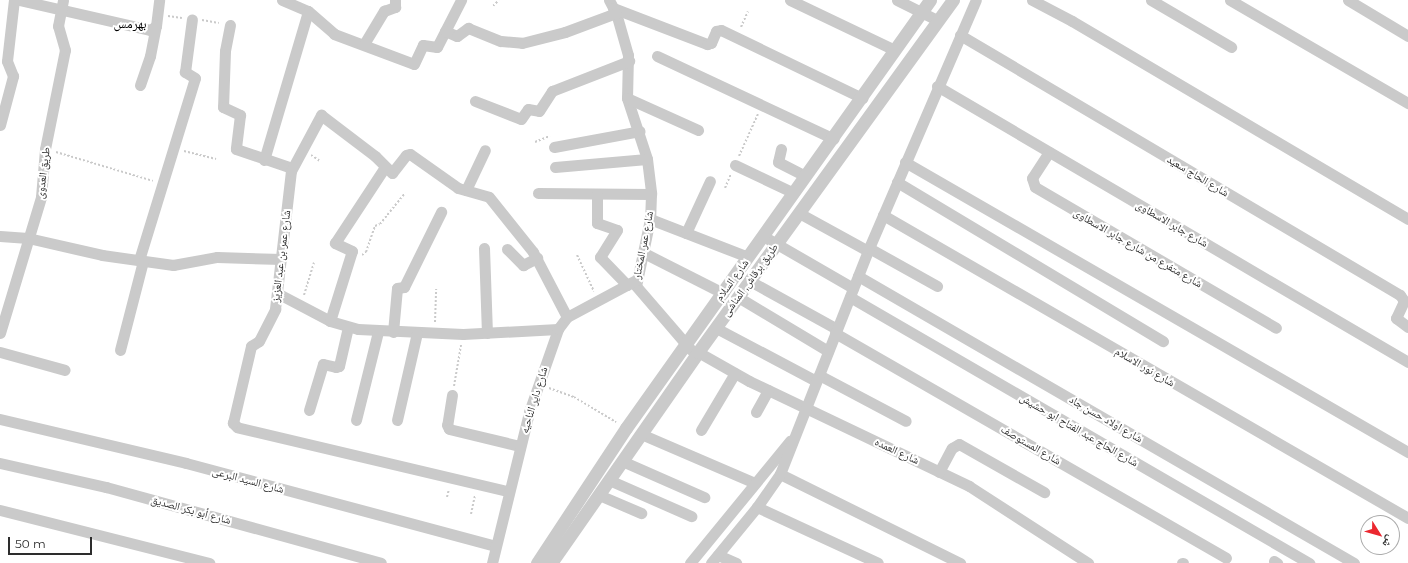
<!DOCTYPE html>
<html>
<head>
<meta charset="utf-8">
<style>
	body { margin:0 }
	#map { position:relative; width:1408px; height:563px; overflow:hidden; background:#fff; font-family:Montserrat,"Noto Naskh Arabic",sans-serif }
	div>[style] { position:absolute }
	[style*='--x'] { left:calc(var(--x)*1px); top:calc(var(--y)*1px); width:calc(var(--w)*1px); rotate:calc(var(--a)*1deg) }
	.path>* { height:2px; margin-top:-1px; transform-origin:0; background:repeating-linear-gradient(90deg,#cacaca 0 2px,transparent 0 4px) }
	.minor>* { height:11px; margin:-5.5px; padding:0 5.5px; transform-origin:5.5px; border-radius:5.5px; background:#cacaca }
	.tertiary>* { height:13px; margin:-6.5px; padding:0 6.5px; transform-origin:6.5px; border-radius:6.5px; background:#cacaca }
	span { translate:-50% -50%; white-space:nowrap; text-align:center; line-height:1.15; -webkit-text-stroke:4px #fff; paint-order:stroke }
	.street-label { font-size:11px; color:#2d2d2d }
	.quarter-label { font-size:13px; color:#000 }
	.north { position:absolute; left:1360px; top:515px; width:40px; height:40px; box-sizing:border-box; background:#fff; border:1px solid #ababab; border-radius:50%; rotate:127deg; font-size:11px; font-weight:700; line-height:16px; text-align:center; color:#2d2d2d }
	.north::after { content:''; display:block; margin:auto; width:14px; height:18px; background:#eb2830; clip-path:polygon(50% 0,100% 100%,50% 72%,0 100%) }
	.scale { position:absolute; left:8px; top:537px; width:84px; height:18px; box-sizing:border-box; border:2px solid #2d2d2d; border-top:0; padding-left:5px; font-size:12px; line-height:14px; white-space:nowrap; color:#2d2d2d; -webkit-text-stroke:3px #fff; paint-order:stroke }
</style>
</head>
<body>
<div id="map">
	<div class="path">
		<i style="--x:493;--y:6;--w:8;--a:-45"></i>
		<i style="--x:168;--y:16;--w:14;--a:8"></i>
		<i style="--x:202;--y:20;--w:17;--a:10"></i>
		<i style="--x:741;--y:27;--w:17;--a:-66"></i>
		<i style="--x:535;--y:142;--w:16;--a:-22"></i>
		<i style="--x:184;--y:151;--w:33;--a:14"></i>
		<i style="--x:56;--y:152;--w:101;--a:16.6"></i>
		<i style="--x:311;--y:155;--w:11;--a:34"></i>
		<i style="--x:739;--y:156;--w:46;--a:-65.7"></i>
		<i style="--x:725;--y:188;--w:15;--a:-67"></i>
		<i style="--x:362;--y:255;--w:5;--a:-37"></i>
		<i style="--x:366;--y:252;--w:28;--a:-71"></i>
		<i style="--x:375;--y:226;--w:5;--a:-22"></i>
		<i style="--x:380;--y:224;--w:40;--a:-51"></i>
		<i style="--x:577;--y:255;--w:40;--a:65"></i>
		<i style="--x:304;--y:295;--w:34;--a:-73"></i>
		<i style="--x:435;--y:322;--w:33;--a:-88"></i>
		<i style="--x:454;--y:386;--w:42;--a:-80.3"></i>
		<i style="--x:549;--y:388;--w:27;--a:20"></i>
		<i style="--x:574;--y:397;--w:49;--a:30.8"></i>
		<i style="--x:447;--y:497;--w:8;--a:-76"></i>
		<i style="--x:471;--y:514;--w:19;--a:-78"></i>
	</div>
	<div class="minor">
		<i style="--x:19;--y:0;--w:134;--a:12.9"></i>
		<i style="--x:150;--y:30;--w:7;--a:-34"></i>
		<i style="--x:156;--y:26;--w:26;--a:-83"></i>
		<i style="--x:282;--y:0;--w:28;--a:23"></i>
		<i style="--x:308;--y:11;--w:35;--a:41"></i>
		<i style="--x:334;--y:34;--w:85;--a:20.6"></i>
		<i style="--x:414;--y:64;--w:21;--a:-65"></i>
		<i style="--x:423;--y:45;--w:14;--a:8"></i>
		<i style="--x:437;--y:47;--w:53;--a:-62.9"></i>
		<i style="--x:609;--y:0;--w:15;--a:62"></i>
		<i style="--x:616;--y:13;--w:44;--a:74.1"></i>
		<i style="--x:628;--y:55;--w:43;--a:91.3"></i>
		<i style="--x:627;--y:98;--w:64;--a:71.8"></i>
		<i style="--x:647;--y:159;--w:35;--a:83"></i>
		<i style="--x:651;--y:194;--w:25;--a:92"></i>
		<i style="--x:650;--y:219;--w:68;--a:101.8"></i>
		<i style="--x:636;--y:286;--w:84;--a:49.3"></i>
		<i style="--x:790;--y:0;--w:116;--a:25.5"></i>
		<i style="--x:897;--y:0;--w:45;--a:26.6"></i>
		<i style="--x:1032;--y:0;--w:45;--a:27.7"></i>
		<i style="--x:1072;--y:21;--w:390;--a:30.5"></i>
		<i style="--x:1151;--y:0;--w:93;--a:30.4"></i>
		<i style="--x:1230;--y:0;--w:206;--a:30.1"></i>
		<i style="--x:1348;--y:0;--w:70;--a:31"></i>
		<i style="--x:613;--y:8;--w:101;--a:21"></i>
		<i style="--x:707;--y:44;--w:4;--a:-14"></i>
		<i style="--x:711;--y:43;--w:13;--a:-67"></i>
		<i style="--x:716;--y:31;--w:5;--a:-11"></i>
		<i style="--x:721;--y:30;--w:157;--a:25.7"></i>
		<i style="--x:230;--y:25;--w:26;--a:101"></i>
		<i style="--x:225;--y:51;--w:56;--a:92"></i>
		<i style="--x:223;--y:107;--w:19;--a:25"></i>
		<i style="--x:240;--y:115;--w:34;--a:97"></i>
		<i style="--x:236;--y:149;--w:59;--a:18.7"></i>
		<i style="--x:445;--y:31;--w:13;--a:23"></i>
		<i style="--x:457;--y:36;--w:14;--a:-36"></i>
		<i style="--x:468;--y:28;--w:35;--a:22"></i>
		<i style="--x:501;--y:41;--w:21;--a:5"></i>
		<i style="--x:522;--y:43;--w:44;--a:-14.3"></i>
		<i style="--x:565;--y:32;--w:54;--a:-20.4"></i>
		<i style="--x:960;--y:35;--w:511;--a:30.58"></i>
		<i style="--x:1400;--y:295;--w:7;--a:56"></i>
		<i style="--x:1404;--y:301;--w:19;--a:115"></i>
		<i style="--x:1396;--y:318;--w:15;--a:37"></i>
		<i style="--x:364;--y:44;--w:39;--a:-59"></i>
		<i style="--x:384;--y:11;--w:12;--a:-20"></i>
		<i style="--x:395;--y:7;--w:7;--a:-90"></i>
		<i style="--x:657;--y:56;--w:195;--a:25.1"></i>
		<i style="--x:140;--y:85;--w:31;--a:-71"></i>
		<i style="--x:150;--y:56;--w:31;--a:-79"></i>
		<i style="--x:937;--y:86;--w:546;--a:30.37"></i>
		<i style="--x:627;--y:98;--w:78;--a:24.3"></i>
		<i style="--x:475;--y:101;--w:49;--a:21.4"></i>
		<i style="--x:521;--y:119;--w:12;--a:-55"></i>
		<i style="--x:528;--y:109;--w:11;--a:10"></i>
		<i style="--x:539;--y:111;--w:24;--a:-57"></i>
		<i style="--x:552;--y:91;--w:83;--a:-21.3"></i>
		<i style="--x:0;--y:125;--w:51;--a:-75.1"></i>
		<i style="--x:13;--y:76;--w:16;--a:-112"></i>
		<i style="--x:7;--y:61;--w:61;--a:-83.5"></i>
		<i style="--x:554;--y:147;--w:87;--a:-10.5"></i>
		<i style="--x:781;--y:149;--w:13;--a:103"></i>
		<i style="--x:778;--y:162;--w:31;--a:27"></i>
		<i style="--x:1049;--y:152;--w:31;--a:123"></i>
		<i style="--x:1032;--y:178;--w:9;--a:72"></i>
		<i style="--x:1035;--y:187;--w:279;--a:30.3"></i>
		<i style="--x:264;--y:160;--w:155;--a:-73.5"></i>
		<i style="--x:905;--y:162;--w:581;--a:29.97"></i>
		<i style="--x:735;--y:165;--w:65;--a:25.4"></i>
		<i style="--x:555;--y:167;--w:92;--a:-5"></i>
		<i style="--x:897;--y:182;--w:310;--a:30.9"></i>
		<i style="--x:466;--y:190;--w:44;--a:-64.6"></i>
		<i style="--x:538;--y:193;--w:113;--a:0.5"></i>
		<i style="--x:597;--y:194;--w:29;--a:90"></i>
		<i style="--x:597;--y:223;--w:21;--a:19"></i>
		<i style="--x:617;--y:230;--w:32;--a:122"></i>
		<i style="--x:600;--y:257;--w:39;--a:46"></i>
		<i style="--x:799;--y:213;--w:79;--a:28.8"></i>
		<i style="--x:883;--y:215;--w:606;--a:29.99"></i>
		<i style="--x:650;--y:219;--w:105;--a:21.2"></i>
		<i style="--x:686;--y:233;--w:57;--a:-65.2"></i>
		<i style="--x:0;--y:236;--w:28;--a:4"></i>
		<i style="--x:28;--y:238;--w:76;--a:12.9"></i>
		<i style="--x:102;--y:255;--w:72;--a:8"></i>
		<i style="--x:173;--y:265;--w:45;--a:-10.3"></i>
		<i style="--x:217;--y:257;--w:64;--a:1.8"></i>
		<i style="--x:763;--y:236;--w:104;--a:30"></i>
		<i style="--x:484;--y:248;--w:85;--a:88"></i>
		<i style="--x:869;--y:248;--w:78;--a:29.2"></i>
		<i style="--x:507;--y:249;--w:23;--a:45"></i>
		<i style="--x:523;--y:265;--w:16;--a:-27"></i>
		<i style="--x:644;--y:253;--w:89;--a:26.9"></i>
		<i style="--x:139;--y:260;--w:190;--a:-72.9"></i>
		<i style="--x:195;--y:78;--w:12;--a:-149"></i>
		<i style="--x:185;--y:72;--w:53;--a:-82.5"></i>
		<i style="--x:858;--y:276;--w:573;--a:30.05"></i>
		<i style="--x:750;--y:281;--w:99;--a:28.9"></i>
		<i style="--x:277;--y:293;--w:60;--a:27.8"></i>
		<i style="--x:330;--y:321;--w:29;--a:16"></i>
		<i style="--x:358;--y:329;--w:105;--a:2.7"></i>
		<i style="--x:463;--y:334;--w:95;--a:-3"></i>
		<i style="--x:738;--y:297;--w:105;--a:31"></i>
		<i style="--x:850;--y:297;--w:531;--a:30.09"></i>
		<i style="--x:330;--y:321;--w:73;--a:-72.6"></i>
		<i style="--x:352;--y:251;--w:19;--a:-155"></i>
		<i style="--x:335;--y:243;--w:91;--a:-56.7"></i>
		<i style="--x:716;--y:328;--w:113;--a:27.9"></i>
		<i style="--x:393;--y:332;--w:44;--a:-84.8"></i>
		<i style="--x:397;--y:288;--w:7;--a:-8"></i>
		<i style="--x:404;--y:287;--w:84;--a:-63.7"></i>
		<i style="--x:0;--y:333;--w:142;--a:-73.2"></i>
		<i style="--x:41;--y:197;--w:48;--a:-85.2"></i>
		<i style="--x:45;--y:149;--w:101;--a:-78.6"></i>
		<i style="--x:65;--y:50;--w:25;--a:-106"></i>
		<i style="--x:58;--y:26;--w:26;--a:-79"></i>
		<i style="--x:835;--y:333;--w:451;--a:29.9"></i>
		<i style="--x:120;--y:350;--w:92;--a:-75.5"></i>
		<i style="--x:0;--y:352;--w:67;--a:15.5"></i>
		<i style="--x:698;--y:352;--w:59;--a:29.6"></i>
		<i style="--x:749;--y:381;--w:244;--a:25.5"></i>
		<i style="--x:969;--y:486;--w:142;--a:32.9"></i>
		<i style="--x:819;--y:375;--w:98;--a:27.9"></i>
		<i style="--x:452;--y:395;--w:30;--a:99"></i>
		<i style="--x:447;--y:425;--w:4;--a:63"></i>
		<i style="--x:449;--y:429;--w:73;--a:13.5"></i>
		<i style="--x:309;--y:410;--w:48;--a:-73.1"></i>
		<i style="--x:323;--y:364;--w:13;--a:13"></i>
		<i style="--x:336;--y:367;--w:3;--a:-18"></i>
		<i style="--x:339;--y:366;--w:40;--a:-77"></i>
		<i style="--x:756;--y:412;--w:25;--a:-61"></i>
		<i style="--x:0;--y:419;--w:191;--a:13.3"></i>
		<i style="--x:186;--y:463;--w:320;--a:15"></i>
		<i style="--x:356;--y:420;--w:91;--a:-76"></i>
		<i style="--x:397;--y:420;--w:89;--a:-77.1"></i>
		<i style="--x:701;--y:430;--w:66;--a:-59.2"></i>
		<i style="--x:641;--y:434;--w:124;--a:23.3"></i>
		<i style="--x:622;--y:461;--w:90;--a:23.7"></i>
		<i style="--x:0;--y:463;--w:109;--a:12.8"></i>
		<i style="--x:106;--y:487;--w:285;--a:15.4"></i>
		<i style="--x:939;--y:472;--w:27;--a:-62"></i>
		<i style="--x:952;--y:448;--w:8;--a:-30"></i>
		<i style="--x:959;--y:444;--w:98;--a:29.5"></i>
		<i style="--x:780;--y:474;--w:201;--a:26.3"></i>
		<i style="--x:609;--y:480;--w:90;--a:23.7"></i>
		<i style="--x:507;--y:491;--w:277;--a:-166.7"></i>
		<i style="--x:237;--y:427;--w:6;--a:-135"></i>
		<i style="--x:233;--y:423;--w:79;--a:-76.8"></i>
		<i style="--x:251;--y:346;--w:9;--a:-32"></i>
		<i style="--x:259;--y:341;--w:36;--a:-63"></i>
		<i style="--x:275;--y:309;--w:139;--a:-83.4"></i>
		<i style="--x:291;--y:171;--w:64;--a:-61.8"></i>
		<i style="--x:321;--y:115;--w:68;--a:37.2"></i>
		<i style="--x:375;--y:156;--w:24;--a:45"></i>
		<i style="--x:392;--y:173;--w:23;--a:-52"></i>
		<i style="--x:406;--y:155;--w:4;--a:-14"></i>
		<i style="--x:410;--y:154;--w:59;--a:35.3"></i>
		<i style="--x:458;--y:188;--w:32;--a:16"></i>
		<i style="--x:489;--y:197;--w:70;--a:51.3"></i>
		<i style="--x:533;--y:252;--w:73;--a:62.4"></i>
		<i style="--x:599;--y:495;--w:46;--a:23.2"></i>
		<i style="--x:757;--y:507;--w:133;--a:24.8"></i>
		<i style="--x:0;--y:510;--w:216;--a:14.2"></i>
		<i style="--x:718;--y:555;--w:20;--a:24"></i>
		<i style="--x:1274;--y:561;--w:4;--a:34"></i>
		<i style="--x:492;--y:563;--w:155;--a:-76.2"></i>
		<i style="--x:529;--y:412;--w:88;--a:-70.7"></i>
		<i style="--x:558;--y:329;--w:15;--a:-53"></i>
		<i style="--x:567;--y:317;--w:78;--a:-28.2"></i>
		<i style="--x:690;--y:563;--w:158;--a:-50.7"></i>
		<i style="--x:711;--y:563;--w:72;--a:-50.6"></i>
		<i style="--x:757;--y:507;--w:40;--a:-55.1"></i>
		<i style="--x:780;--y:474;--w:243;--a:-68.5"></i>
		<i style="--x:869;--y:248;--w:270;--a:-66.7"></i>
		<i style="--x:1182;--y:563;--w:1;--a:0"></i>
	</div>
	<div class="tertiary">
		<i style="--x:537;--y:563;--w:162;--a:-56.6"></i>
		<i style="--x:626;--y:428;--w:525;--a:-54.61"></i>
		<i style="--x:551;--y:563;--w:257;--a:-55.1"></i>
		<i style="--x:698;--y:352;--w:435;--a:-54.1"></i>
	</div>
	<div class="street-label">
		<span style="left:43px;top:173px;rotate:-83deg">طريق العدوى</span>
		<span style="left:1198px;top:176px;rotate:31deg">شارع الحاج سعيد</span>
		<span style="left:1172px;top:224px;rotate:30deg">شارع جابر الاسطاوى</span>
		<span style="left:643px;top:245px;rotate:-79deg">شارع عمر المختار</span>
		<span style="left:1138px;top:248px;rotate:30deg">شارع متفرع من شارع جابر الاسطاوى</span>
		<span style="left:281px;top:256px;rotate:-83deg">شارع عمر بن عبد العزيز</span>
		<span style="left:732px;top:280px;rotate:-54deg">شارع السلام</span>
		<span style="left:750px;top:280px;rotate:-54deg">طريق برقاش, المناشى</span>
		<span style="left:1145px;top:367px;rotate:30deg">شارع نور الاسلام</span>
		<span style="left:534px;top:400px;rotate:-73deg">شارع داير الناحيه</span>
		<span style="left:1106px;top:419px;rotate:30deg">شارع اولاد حسن جاد</span>
		<span style="left:1079px;top:430px;rotate:30deg">شارع الحاج عبد الفتاح ابو حشيش</span>
		<span style="left:1031px;top:445px;rotate:30deg">شارع المستوصف</span>
		<span style="left:897px;top:451px;rotate:25deg">شارع العمده</span>
		<span style="left:248px;top:480px;rotate:15deg">شارع السيد البرعى</span>
		<span style="left:191px;top:510px;rotate:15deg">شارع أبو بكر الصديق</span>
	</div>
	<div class="quarter-label">
		<span style="left:130px;top:23px">بهرمس</span>
	</div>
	<div class="north">ش</div>
	<div class="scale">50 m</div>
</div>
</body>
</html>
